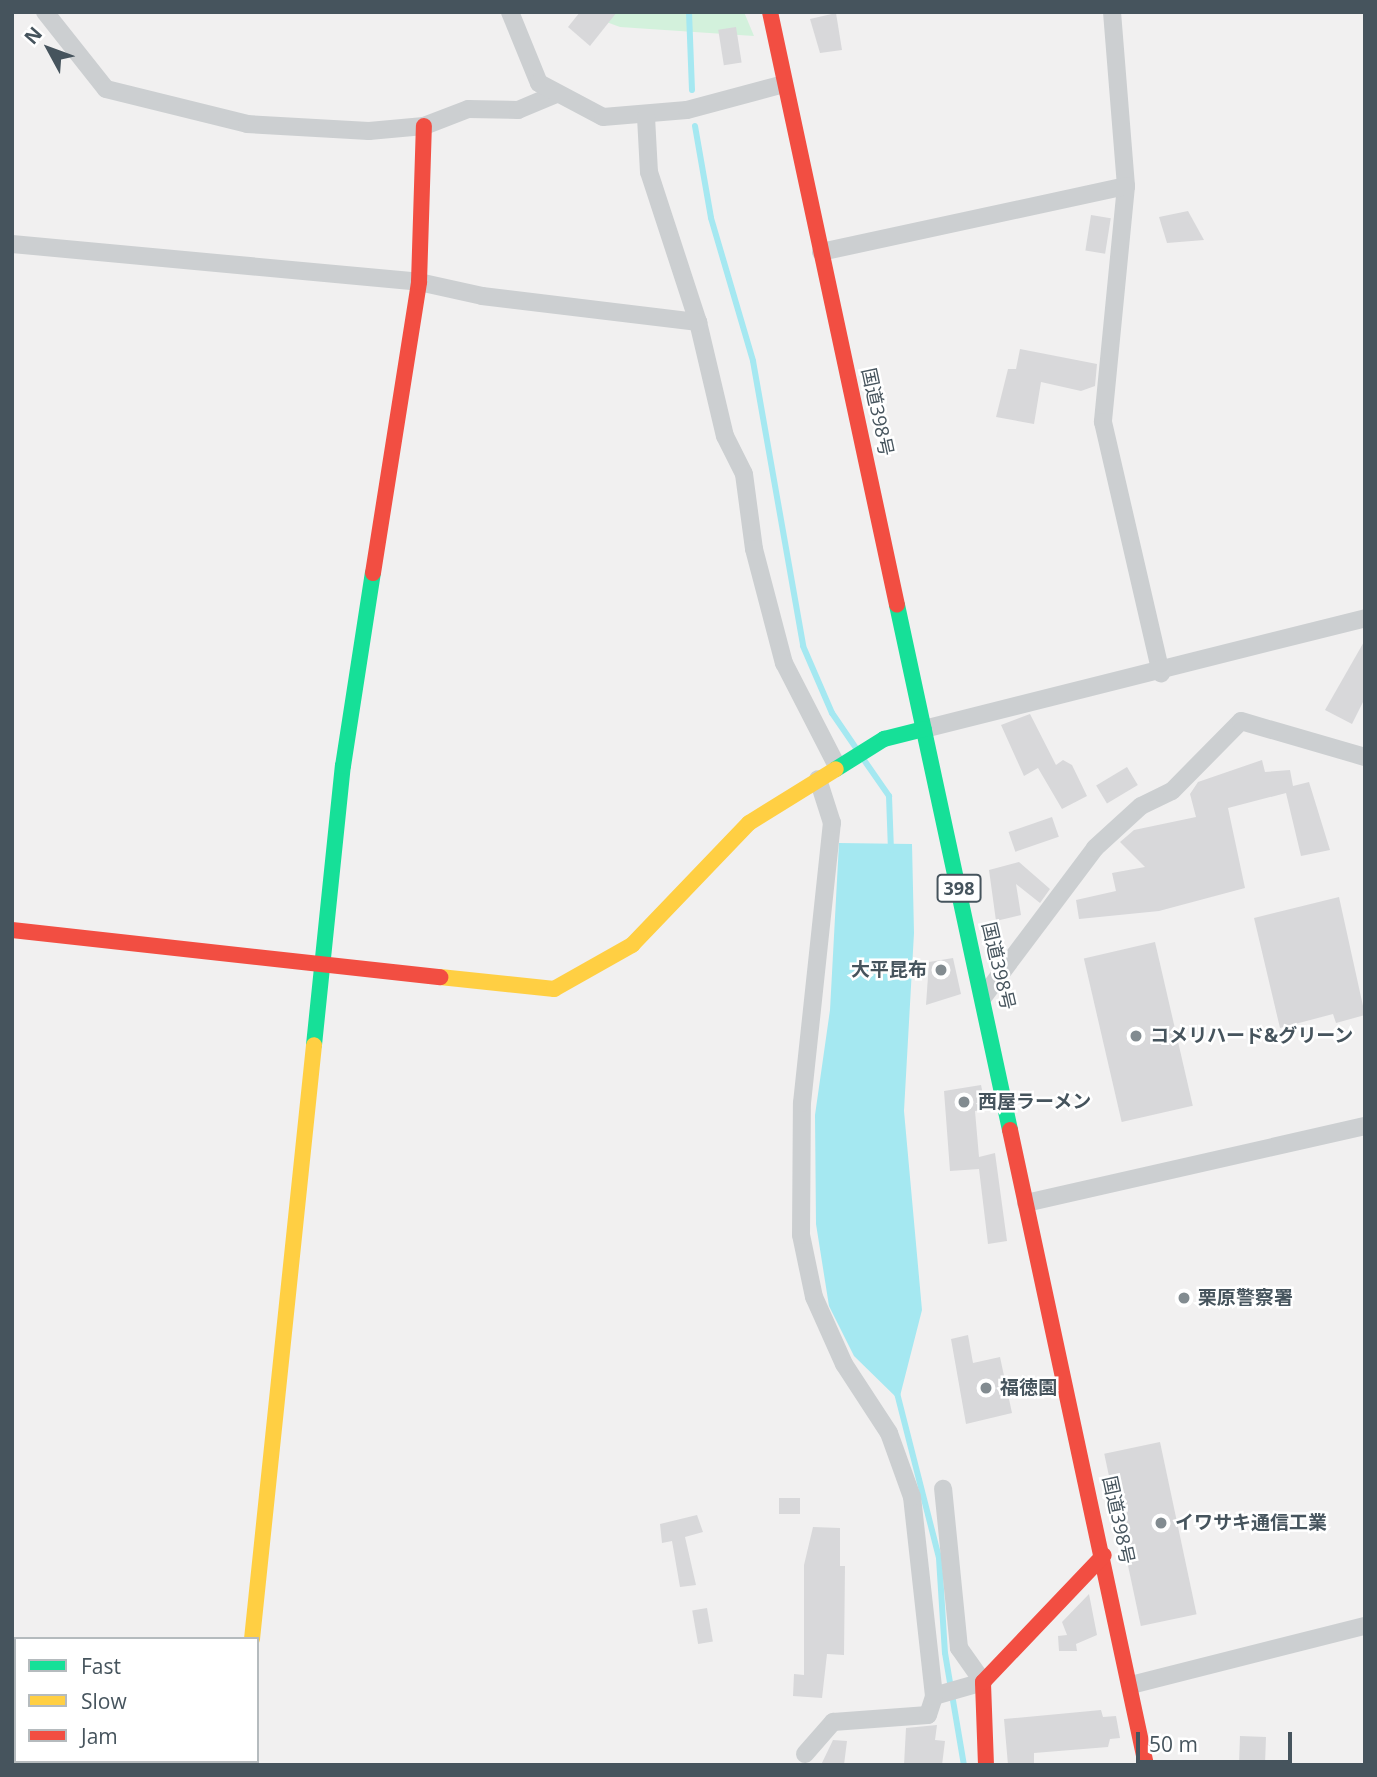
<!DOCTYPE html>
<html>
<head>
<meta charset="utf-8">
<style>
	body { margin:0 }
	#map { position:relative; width:1377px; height:1777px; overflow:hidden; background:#f1f0f0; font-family:"Open Sans","Noto Sans JP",sans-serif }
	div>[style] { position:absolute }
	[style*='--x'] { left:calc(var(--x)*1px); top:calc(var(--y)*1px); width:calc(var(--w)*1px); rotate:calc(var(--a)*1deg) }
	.green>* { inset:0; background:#d3f1dc }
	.water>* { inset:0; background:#a5e8f1 }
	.stream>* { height:6px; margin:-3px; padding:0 3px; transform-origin:3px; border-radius:3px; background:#a5e8f1 }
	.building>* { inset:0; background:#d8d8da; transform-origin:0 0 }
	.street>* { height:18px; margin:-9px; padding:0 9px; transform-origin:9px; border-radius:9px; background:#cccfd1 }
	.fast>* { height:16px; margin:-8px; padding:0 8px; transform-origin:8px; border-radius:8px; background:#16e098 }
	.slow>* { height:16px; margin:-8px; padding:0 8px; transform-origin:8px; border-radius:8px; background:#ffcf43 }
	.jam>* { height:16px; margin:-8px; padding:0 8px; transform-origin:8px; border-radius:8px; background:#f24e42 }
	.dots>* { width:19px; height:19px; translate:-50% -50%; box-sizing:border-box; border:4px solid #fff; border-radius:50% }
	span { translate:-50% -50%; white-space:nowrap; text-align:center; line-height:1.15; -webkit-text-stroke:5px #fff; paint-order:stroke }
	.shield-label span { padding:2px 5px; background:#fff; border:2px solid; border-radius:5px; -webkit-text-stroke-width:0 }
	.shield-label { font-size:18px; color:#46545d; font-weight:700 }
	.street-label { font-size:19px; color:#46545d }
	.poi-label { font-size:19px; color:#46545d; font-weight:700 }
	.right { translate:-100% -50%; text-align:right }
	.left { translate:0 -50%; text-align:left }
	.frame { position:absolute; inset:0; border:14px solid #46545d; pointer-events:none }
	.legend { position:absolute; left:14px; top:1637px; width:245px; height:126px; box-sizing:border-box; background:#fff; border:2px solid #b5bbbe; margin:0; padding:9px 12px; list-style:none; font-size:21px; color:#46545d }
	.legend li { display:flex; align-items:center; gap:14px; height:35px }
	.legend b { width:35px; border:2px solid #b5bbbe }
	.north { position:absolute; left:14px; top:14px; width:70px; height:70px; -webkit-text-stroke:5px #fff; paint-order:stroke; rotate:311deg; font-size:19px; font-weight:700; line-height:28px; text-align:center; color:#46545d }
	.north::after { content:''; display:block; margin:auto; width:24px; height:32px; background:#46545d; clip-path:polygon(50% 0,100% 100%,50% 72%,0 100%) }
	.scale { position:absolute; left:1136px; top:1732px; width:156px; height:32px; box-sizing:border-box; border:4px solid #46545d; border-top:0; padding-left:9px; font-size:21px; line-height:24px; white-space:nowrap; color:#46545d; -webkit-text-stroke:5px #fff; paint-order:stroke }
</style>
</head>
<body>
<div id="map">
	<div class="green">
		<i style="clip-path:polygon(579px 12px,744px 12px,754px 36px,620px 27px)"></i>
	</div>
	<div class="water">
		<i style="clip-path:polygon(839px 843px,912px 844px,914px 933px,904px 1111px,922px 1310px,899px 1400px,854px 1356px,829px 1306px,816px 1224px,815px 1115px,830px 1010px)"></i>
	</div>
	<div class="stream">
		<i style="--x:689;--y:12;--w:78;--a:87.8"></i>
		<i style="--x:695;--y:126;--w:93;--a:80.1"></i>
		<i style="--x:711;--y:218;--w:149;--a:73.6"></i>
		<i style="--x:753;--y:361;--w:289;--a:80"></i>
		<i style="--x:803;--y:646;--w:73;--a:66.6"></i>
		<i style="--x:832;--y:713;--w:42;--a:55.6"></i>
		<i style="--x:864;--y:760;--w:44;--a:55.2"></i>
		<i style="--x:889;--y:796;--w:54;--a:87.9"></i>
		<i style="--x:897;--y:1393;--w:170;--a:75.7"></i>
		<i style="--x:939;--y:1558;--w:95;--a:86.4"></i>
		<i style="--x:945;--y:1653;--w:114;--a:80.4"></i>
	</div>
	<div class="building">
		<i style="clip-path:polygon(580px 12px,617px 12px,590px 46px,568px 27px)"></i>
		<i style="clip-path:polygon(836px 13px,842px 50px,820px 53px,810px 19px)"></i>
		<i style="left:736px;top:27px;width:36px;height:18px;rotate:81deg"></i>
		<i style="clip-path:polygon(1188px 211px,1204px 240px,1167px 243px,1159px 217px)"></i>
		<i style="left:1091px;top:215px;width:20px;height:36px;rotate:9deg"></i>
		<i style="clip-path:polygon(1020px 349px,1097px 364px,1095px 386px,1081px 391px,1041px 382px,1034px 424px,996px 417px,1008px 369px,1016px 369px)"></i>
		<i style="clip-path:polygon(1365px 640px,1365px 698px,1352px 724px,1325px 710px)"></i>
		<i style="clip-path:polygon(1030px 714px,1056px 765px,1063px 760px,1072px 765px,1087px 796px,1062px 809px,1038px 768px,1024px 776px,1001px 725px)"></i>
		<i style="clip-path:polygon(1262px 760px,1265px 772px,1290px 770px,1293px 786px,1309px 782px,1330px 850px,1301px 856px,1286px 793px,1228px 808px,1245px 888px,1159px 911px,1079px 919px,1076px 900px,1116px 891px,1112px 873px,1145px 867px,1120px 842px,1134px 830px,1196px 817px,1190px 794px,1198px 782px)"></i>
		<i style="left:1127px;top:767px;width:21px;height:36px;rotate:59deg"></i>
		<i style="left:1052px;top:817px;width:21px;height:46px;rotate:71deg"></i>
		<i style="clip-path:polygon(1019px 862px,1050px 889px,1040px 903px,1016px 884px,1021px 915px,996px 921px,989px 870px)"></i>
		<i style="clip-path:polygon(1339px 897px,1365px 1015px,1336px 1023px,1333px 1014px,1280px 1028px,1254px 918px)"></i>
		<i style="left:1155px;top:942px;width:168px;height:73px;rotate:77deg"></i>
		<i style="clip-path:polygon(953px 958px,961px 994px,926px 1005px,929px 962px)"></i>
		<i style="clip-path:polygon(981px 1085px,986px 1109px,975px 1111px,979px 1157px,995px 1153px,1007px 1241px,988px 1244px,979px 1169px,950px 1171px,944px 1091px)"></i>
		<i style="clip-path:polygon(968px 1335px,973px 1363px,1000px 1357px,1012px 1413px,966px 1424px,951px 1339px)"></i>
		<i style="left:1160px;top:1442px;width:176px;height:57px;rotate:78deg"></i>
		<i style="left:779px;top:1498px;width:21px;height:16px"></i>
		<i style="clip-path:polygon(697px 1515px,703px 1532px,685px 1537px,696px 1585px,680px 1587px,672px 1541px,662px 1543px,660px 1524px)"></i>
		<i style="clip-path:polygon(813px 1527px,840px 1528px,840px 1566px,845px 1566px,844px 1655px,827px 1654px,822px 1698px,793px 1696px,794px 1674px,804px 1675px,804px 1565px)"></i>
		<i style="clip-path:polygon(1089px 1594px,1097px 1635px,1076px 1644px,1077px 1651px,1059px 1651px,1058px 1636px,1067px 1635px,1062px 1622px)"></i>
		<i style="left:707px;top:1608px;width:34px;height:15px;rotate:80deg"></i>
		<i style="clip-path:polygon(1101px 1710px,1103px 1717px,1116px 1716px,1120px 1738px,1110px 1739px,1108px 1747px,1034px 1753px,1034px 1765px,1008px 1765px,1004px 1719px)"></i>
		<i style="clip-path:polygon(937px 1725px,935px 1740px,945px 1741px,942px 1765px,904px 1765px,906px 1728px)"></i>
		<i style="left:1240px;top:1736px;width:26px;height:29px;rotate:2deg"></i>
		<i style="clip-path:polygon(833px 1740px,847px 1741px,844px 1765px,821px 1765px)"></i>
	</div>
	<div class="street">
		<i style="--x:45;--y:12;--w:98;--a:51.6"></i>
		<i style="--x:106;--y:89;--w:145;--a:13.9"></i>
		<i style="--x:247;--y:124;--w:122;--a:3.3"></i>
		<i style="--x:369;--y:131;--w:55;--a:-5.2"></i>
		<i style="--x:424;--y:126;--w:47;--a:-21.1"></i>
		<i style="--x:468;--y:109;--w:50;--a:1.1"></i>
		<i style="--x:518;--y:110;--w:41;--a:-22.8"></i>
		<i style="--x:510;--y:12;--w:77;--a:67.8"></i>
		<i style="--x:539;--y:83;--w:72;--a:28"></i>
		<i style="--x:603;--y:117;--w:84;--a:-4.8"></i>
		<i style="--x:687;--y:110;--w:100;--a:-15"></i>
		<i style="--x:1112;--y:12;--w:175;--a:85.4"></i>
		<i style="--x:1126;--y:186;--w:237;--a:95.6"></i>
		<i style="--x:1103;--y:422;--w:258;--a:77"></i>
		<i style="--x:646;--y:117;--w:55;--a:86.9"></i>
		<i style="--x:649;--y:172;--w:158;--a:71.9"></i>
		<i style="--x:698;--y:322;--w:117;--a:76.7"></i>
		<i style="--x:725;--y:436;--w:42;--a:63.4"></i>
		<i style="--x:744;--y:474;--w:76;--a:82.4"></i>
		<i style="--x:754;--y:549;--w:118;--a:75.3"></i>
		<i style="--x:784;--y:663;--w:116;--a:62.8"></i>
		<i style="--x:12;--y:244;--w:409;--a:5.3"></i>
		<i style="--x:419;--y:282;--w:65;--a:12.5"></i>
		<i style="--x:482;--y:296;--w:218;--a:6.9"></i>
		<i style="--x:821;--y:252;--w:312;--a:-12.2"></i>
		<i style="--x:924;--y:729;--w:455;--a:-14.1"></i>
		<i style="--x:984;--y:996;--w:185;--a:-53.1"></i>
		<i style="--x:1095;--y:848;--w:62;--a:-42.4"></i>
		<i style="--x:1141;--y:806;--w:34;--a:-26"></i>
		<i style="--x:1172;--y:791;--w:98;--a:-45.4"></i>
		<i style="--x:1241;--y:721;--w:129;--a:16.2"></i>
		<i style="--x:1026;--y:1203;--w:348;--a:-12.8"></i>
		<i style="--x:1131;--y:1685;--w:241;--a:-14.2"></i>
		<i style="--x:934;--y:1696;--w:51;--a:-15.9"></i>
		<i style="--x:983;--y:1682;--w:42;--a:-125.2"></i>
		<i style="--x:959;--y:1648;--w:160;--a:-95.7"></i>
		<i style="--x:805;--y:1754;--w:43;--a:-48.8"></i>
		<i style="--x:833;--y:1722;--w:95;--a:-4.2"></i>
		<i style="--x:928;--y:1715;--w:20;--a:-72"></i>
		<i style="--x:934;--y:1696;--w:200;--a:-96.3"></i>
		<i style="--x:912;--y:1497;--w:68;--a:-109.8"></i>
		<i style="--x:889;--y:1433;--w:82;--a:-123.1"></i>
		<i style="--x:844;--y:1364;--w:73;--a:-114.1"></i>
		<i style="--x:814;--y:1297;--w:63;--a:-101.8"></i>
		<i style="--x:801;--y:1235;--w:132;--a:-89.6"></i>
		<i style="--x:802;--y:1103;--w:282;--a:-83.9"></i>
		<i style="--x:832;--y:823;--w:46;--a:-107.7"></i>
		<i style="--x:245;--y:1765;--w:4;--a:-90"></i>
	</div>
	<div class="fast">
		<i style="--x:897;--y:605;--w:537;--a:77.85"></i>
		<i style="--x:836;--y:769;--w:57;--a:-32"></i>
		<i style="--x:884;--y:739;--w:41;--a:-14"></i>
		<i style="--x:314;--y:1045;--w:281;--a:-84.1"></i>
		<i style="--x:343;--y:766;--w:195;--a:-81.2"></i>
	</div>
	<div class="slow">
		<i style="--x:440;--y:977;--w:115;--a:6"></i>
		<i style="--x:554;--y:989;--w:90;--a:-29.4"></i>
		<i style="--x:632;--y:945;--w:169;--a:-46.2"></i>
		<i style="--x:749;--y:823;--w:102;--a:-31.8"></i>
		<i style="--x:252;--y:1639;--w:597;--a:-84.04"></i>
	</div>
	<div class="jam">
		<i style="--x:770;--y:12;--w:606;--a:77.91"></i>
		<i style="--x:373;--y:573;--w:295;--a:-81"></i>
		<i style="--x:419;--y:282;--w:156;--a:-88.2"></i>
		<i style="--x:12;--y:930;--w:431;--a:6.3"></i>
		<i style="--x:1010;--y:1130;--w:649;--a:77.91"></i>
		<i style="--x:986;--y:1765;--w:83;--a:-92.1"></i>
		<i style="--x:983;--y:1682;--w:175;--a:-46.4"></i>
	</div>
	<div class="dots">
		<i style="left:941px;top:970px;background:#828b90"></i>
		<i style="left:1136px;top:1036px;background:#828b90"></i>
		<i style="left:964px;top:1102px;background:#828b90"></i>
		<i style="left:1184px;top:1298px;background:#828b90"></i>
		<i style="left:986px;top:1388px;background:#828b90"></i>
		<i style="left:1161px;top:1523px;background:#828b90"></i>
	</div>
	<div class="shield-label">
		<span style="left:959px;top:888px">398</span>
	</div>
	<div class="street-label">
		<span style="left:877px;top:412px;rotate:78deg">国道398号</span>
		<span style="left:998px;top:966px;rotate:77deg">国道398号</span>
		<span style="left:1118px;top:1520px;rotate:78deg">国道398号</span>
	</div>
	<div class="poi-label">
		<span class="right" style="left:927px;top:970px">大平昆布</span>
		<span class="left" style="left:1150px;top:1036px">コメリハード&amp;グリーン</span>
		<span class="left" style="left:978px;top:1102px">西屋ラーメン</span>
		<span class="left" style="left:1198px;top:1298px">栗原警察署</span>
		<span class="left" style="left:1000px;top:1388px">福徳園</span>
		<span class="left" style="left:1175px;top:1523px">イワサキ通信工業</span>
	</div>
	<div class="frame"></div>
	<ul class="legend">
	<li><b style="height:9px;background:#16e098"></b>Fast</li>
	<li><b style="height:9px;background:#ffcf43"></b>Slow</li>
	<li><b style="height:9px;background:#f24e42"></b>Jam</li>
	</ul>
	<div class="north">N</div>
	<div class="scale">50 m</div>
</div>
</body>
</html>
